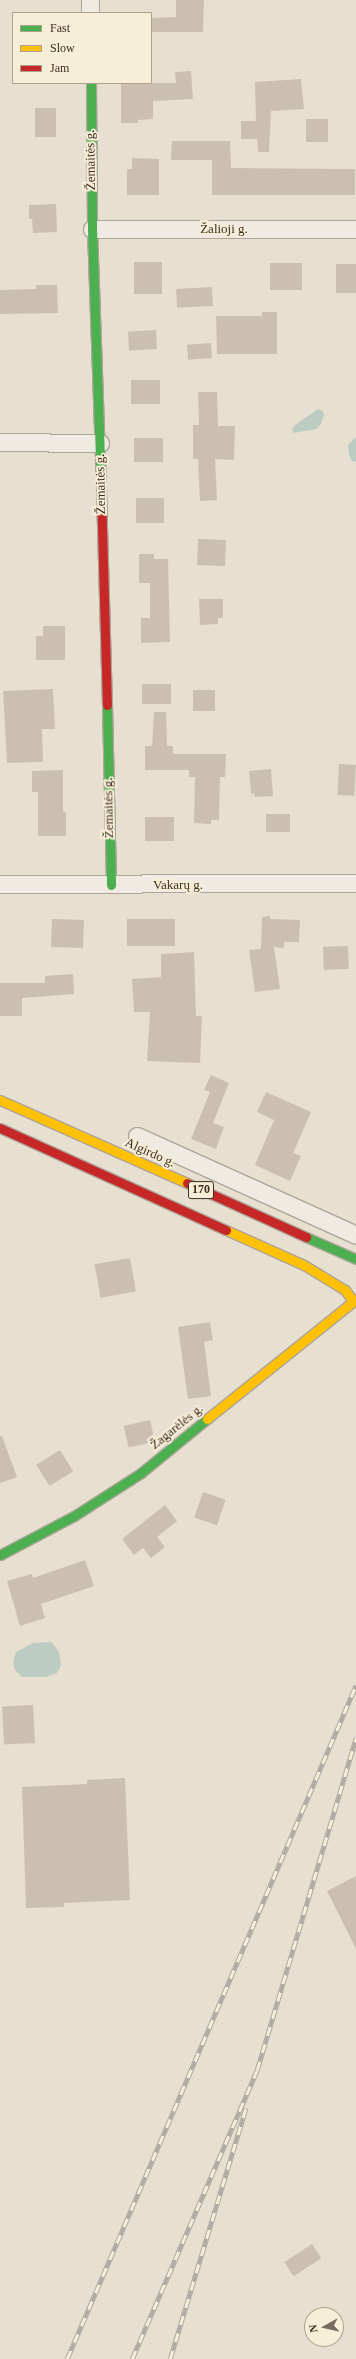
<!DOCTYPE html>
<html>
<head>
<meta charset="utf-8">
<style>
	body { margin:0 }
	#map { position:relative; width:356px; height:2359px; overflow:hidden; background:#e7e0d1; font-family:"Times New Roman",serif }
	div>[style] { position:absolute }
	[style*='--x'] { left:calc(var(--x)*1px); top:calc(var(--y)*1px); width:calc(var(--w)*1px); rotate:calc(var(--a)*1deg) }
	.water>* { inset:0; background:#bcccc2 }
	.building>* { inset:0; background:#cbbfb2; transform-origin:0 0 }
	.roads { filter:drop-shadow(1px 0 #ada599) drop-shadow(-1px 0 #ada599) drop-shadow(0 1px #ada599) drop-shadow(0 -1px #ada599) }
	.street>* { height:17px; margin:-8.5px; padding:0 8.5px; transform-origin:8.5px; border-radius:8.5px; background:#efebe3 }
	.fast>* { height:9px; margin:-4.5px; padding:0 4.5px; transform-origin:4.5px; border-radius:4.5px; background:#4caf50 }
	.slow>* { height:9px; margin:-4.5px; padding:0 4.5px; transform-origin:4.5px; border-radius:4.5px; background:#ffc107 }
	.jam>* { height:9px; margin:-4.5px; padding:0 4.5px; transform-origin:4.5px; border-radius:4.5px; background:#c62828 }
	.rail>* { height:4.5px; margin-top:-2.25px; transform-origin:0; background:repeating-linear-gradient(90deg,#f7eed8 0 9px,#afaaa2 0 18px); box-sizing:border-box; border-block:1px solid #afaaa2 }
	span { translate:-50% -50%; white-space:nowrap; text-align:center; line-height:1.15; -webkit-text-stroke:4px #f7eed8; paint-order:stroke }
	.shield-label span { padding:1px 3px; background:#f7eed8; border:1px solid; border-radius:3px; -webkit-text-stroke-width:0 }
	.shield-label { font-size:12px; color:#3d2e20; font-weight:700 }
	.street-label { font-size:13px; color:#3d2e20 }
	.legend { position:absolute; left:12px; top:12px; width:140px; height:72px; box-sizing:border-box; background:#f7eed8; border:1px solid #ada18e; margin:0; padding:5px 7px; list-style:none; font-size:12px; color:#3d2e20 }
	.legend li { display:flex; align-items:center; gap:8px; height:20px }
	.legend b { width:20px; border:1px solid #ada18e }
	.north { position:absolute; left:304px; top:2307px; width:40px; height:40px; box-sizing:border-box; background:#f7eed8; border:1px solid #ada18e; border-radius:50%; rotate:262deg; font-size:11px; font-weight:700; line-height:16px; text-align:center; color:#3d2e20 }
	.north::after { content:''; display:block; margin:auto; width:14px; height:18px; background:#786c5e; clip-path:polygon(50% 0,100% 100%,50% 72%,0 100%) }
</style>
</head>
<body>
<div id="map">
	<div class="water">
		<i style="clip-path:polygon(318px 409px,323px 411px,324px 415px,321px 424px,316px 429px,294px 433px,292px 430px,295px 425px)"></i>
		<i style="clip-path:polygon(356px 437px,356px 462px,352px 461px,349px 454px,348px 445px)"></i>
		<i style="clip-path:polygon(52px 1642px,59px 1652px,61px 1665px,57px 1673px,46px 1677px,22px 1677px,15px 1670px,13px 1662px,16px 1652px,33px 1643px)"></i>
	</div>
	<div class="building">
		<i style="clip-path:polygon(176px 0,204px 0,203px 32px,151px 32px,151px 18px,176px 17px)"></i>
		<i style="clip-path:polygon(191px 71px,193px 99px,153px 101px,153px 119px,138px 120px,138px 123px,121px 123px,121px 83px,176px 83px,175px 72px)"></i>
		<i style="clip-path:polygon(301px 79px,304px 109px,271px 111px,269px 152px,258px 152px,257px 139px,241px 139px,241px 121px,256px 121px,255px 82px)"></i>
		<i style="left:35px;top:108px;width:21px;height:29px"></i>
		<i style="left:328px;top:119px;width:23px;height:22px;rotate:90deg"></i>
		<i style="clip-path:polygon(172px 141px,230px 141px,231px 168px,355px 169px,355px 195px,212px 195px,212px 160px,171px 160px)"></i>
		<i style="clip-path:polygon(132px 158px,159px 159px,159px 195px,127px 195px,127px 169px,132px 169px)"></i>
		<i style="clip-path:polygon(56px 204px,57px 232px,33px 233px,32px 219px,29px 219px,29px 205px)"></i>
		<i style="left:134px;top:262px;width:28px;height:32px"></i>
		<i style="left:270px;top:263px;width:32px;height:27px"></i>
		<i style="left:336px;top:264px;width:20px;height:29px"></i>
		<i style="clip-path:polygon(36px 285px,57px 285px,58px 313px,0 314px,0 290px,36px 289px)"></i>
		<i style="left:212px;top:287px;width:19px;height:36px;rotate:87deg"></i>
		<i style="clip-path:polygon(262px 312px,277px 312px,277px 354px,217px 354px,216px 316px,262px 316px)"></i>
		<i style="left:156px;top:330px;width:19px;height:28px;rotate:87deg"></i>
		<i style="left:211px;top:343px;width:15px;height:24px;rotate:86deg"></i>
		<i style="left:131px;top:380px;width:29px;height:24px"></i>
		<i style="clip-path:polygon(198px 392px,217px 392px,218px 426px,235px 426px,234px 460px,215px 459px,217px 500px,200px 501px,198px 459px,193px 459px,193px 425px,199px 425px)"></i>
		<i style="left:134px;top:438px;width:29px;height:24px"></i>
		<i style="left:136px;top:498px;width:28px;height:25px"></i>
		<i style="left:198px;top:539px;width:28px;height:26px;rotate:2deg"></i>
		<i style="clip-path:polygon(139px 554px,154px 554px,154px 559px,168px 559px,170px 642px,141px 643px,141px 618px,150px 618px,150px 583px,139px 583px)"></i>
		<i style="clip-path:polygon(199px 599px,223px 599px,223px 618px,218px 618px,218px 624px,200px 625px)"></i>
		<i style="clip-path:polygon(43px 626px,65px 626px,65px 660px,36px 660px,36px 636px,43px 636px)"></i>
		<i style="left:171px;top:684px;width:20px;height:29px;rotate:90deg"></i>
		<i style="clip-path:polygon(53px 689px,55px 729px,42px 729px,43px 762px,7px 763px,3px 691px)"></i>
		<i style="left:193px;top:690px;width:22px;height:21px"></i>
		<i style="clip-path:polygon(154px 712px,166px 712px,167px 746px,173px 746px,173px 754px,226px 754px,225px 777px,220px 777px,219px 820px,211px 820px,211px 824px,194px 823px,195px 777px,189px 777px,189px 770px,145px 770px,145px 746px,152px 746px)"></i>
		<i style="left:339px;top:764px;width:17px;height:31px;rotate:3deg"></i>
		<i style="clip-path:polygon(271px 769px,273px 796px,255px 797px,254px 793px,251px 794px,249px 771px)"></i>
		<i style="clip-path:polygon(63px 770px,63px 812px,66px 812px,66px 836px,38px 836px,38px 792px,32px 792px,32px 771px)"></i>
		<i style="left:266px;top:814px;width:24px;height:18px"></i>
		<i style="left:145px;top:817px;width:29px;height:24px"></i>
		<i style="clip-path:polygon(270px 916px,270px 919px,300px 920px,299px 942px,284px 942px,284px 948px,274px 947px,280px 989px,255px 992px,249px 950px,261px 949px,262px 917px)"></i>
		<i style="left:52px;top:919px;width:32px;height:28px;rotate:2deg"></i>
		<i style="left:127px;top:919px;width:48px;height:27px"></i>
		<i style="left:348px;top:946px;width:23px;height:25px;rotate:88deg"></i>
		<i style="clip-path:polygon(194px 952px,196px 1016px,202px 1016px,200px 1063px,147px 1061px,150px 1012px,134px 1012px,132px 979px,161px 977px,161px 954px)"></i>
		<i style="clip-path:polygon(73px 974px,74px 994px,22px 998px,22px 1016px,0 1016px,0 983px,45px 983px,45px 976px)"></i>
		<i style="clip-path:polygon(211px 1075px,229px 1083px,213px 1123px,224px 1127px,216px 1149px,191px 1139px,210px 1092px,204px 1090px)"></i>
		<i style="clip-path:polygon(266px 1092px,311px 1112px,293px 1153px,301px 1156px,290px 1181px,255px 1165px,274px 1120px,257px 1112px)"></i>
		<i style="left:130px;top:1258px;width:34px;height:36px;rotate:80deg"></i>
		<i style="clip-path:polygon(210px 1322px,213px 1340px,204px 1342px,211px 1396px,188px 1399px,178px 1327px)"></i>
		<i style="left:150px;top:1420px;width:22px;height:27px;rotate:77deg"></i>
		<i style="clip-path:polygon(0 1436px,2px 1436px,17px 1477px,0 1483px)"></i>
		<i style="left:60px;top:1450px;width:25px;height:28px;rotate:58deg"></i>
		<i style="left:203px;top:1492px;width:24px;height:27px;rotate:19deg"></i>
		<i style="clip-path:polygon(165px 1505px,177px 1521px,157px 1537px,165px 1547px,151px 1558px,143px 1548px,134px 1555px,122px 1539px)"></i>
		<i style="clip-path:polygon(85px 1560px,94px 1586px,41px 1604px,45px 1618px,20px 1626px,7px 1581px,32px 1574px,33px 1578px)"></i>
		<i style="left:33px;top:1705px;width:38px;height:31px;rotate:87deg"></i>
		<i style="clip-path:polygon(125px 1778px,130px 1900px,64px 1903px,64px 1907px,26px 1908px,22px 1787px,87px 1784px,87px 1780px)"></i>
		<i style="clip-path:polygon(356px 1876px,356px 1949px,327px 1891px)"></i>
		<i style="left:312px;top:2244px;width:17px;height:33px;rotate:57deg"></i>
	</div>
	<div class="roads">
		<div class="street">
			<i style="--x:90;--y:0;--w:13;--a:90"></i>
			<i style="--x:92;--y:229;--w:264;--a:0"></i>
			<i style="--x:0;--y:442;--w:100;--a:0.6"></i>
			<i style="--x:0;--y:884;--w:356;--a:-0.2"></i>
			<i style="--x:137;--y:1136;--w:240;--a:24.3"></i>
		</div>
		<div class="fast">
			<i style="--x:91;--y:83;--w:146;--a:89.6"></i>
			<i style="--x:92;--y:229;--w:262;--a:88"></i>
			<i style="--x:107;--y:705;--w:180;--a:88.7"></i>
			<i style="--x:306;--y:1237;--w:55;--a:23.7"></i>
			<i style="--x:0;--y:1555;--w:84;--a:-27.8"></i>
			<i style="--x:74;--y:1516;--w:80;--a:-32.7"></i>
			<i style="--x:141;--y:1473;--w:85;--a:-39.3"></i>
		</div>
		<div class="slow">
			<i style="--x:0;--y:1100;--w:205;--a:23.9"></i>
			<i style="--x:226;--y:1230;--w:85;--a:24.2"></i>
			<i style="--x:304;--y:1265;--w:48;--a:31.4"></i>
			<i style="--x:345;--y:1290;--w:14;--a:54"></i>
			<i style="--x:207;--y:1419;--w:191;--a:-38.8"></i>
		</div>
		<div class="jam">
			<i style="--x:101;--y:491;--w:214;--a:88.4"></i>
			<i style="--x:0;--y:1128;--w:248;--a:24.3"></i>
			<i style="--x:187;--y:1183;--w:131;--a:24.4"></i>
		</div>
	</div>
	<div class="rail">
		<i style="--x:67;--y:2359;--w:733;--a:-66.79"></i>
		<i style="--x:132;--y:2359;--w:315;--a:-66.6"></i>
		<i style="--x:257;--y:2070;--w:347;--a:-73.4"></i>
		<i style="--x:170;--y:2359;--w:262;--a:-73.2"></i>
	</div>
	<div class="shield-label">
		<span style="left:201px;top:1190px">170</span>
	</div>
	<div class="street-label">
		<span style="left:91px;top:160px;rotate:-91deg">Žemaitės g.</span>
		<span style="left:224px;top:229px">Žalioji g.</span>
		<span style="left:101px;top:484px;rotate:-91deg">Žemaitės g.</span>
		<span style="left:109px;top:808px;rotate:-91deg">Žemaitės g.</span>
		<span style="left:178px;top:885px">Vakarų g.</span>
		<span style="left:150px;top:1153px;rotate:24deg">Algirdo g.</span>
		<span style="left:177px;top:1427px;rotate:-39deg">Žagarėlės g.</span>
	</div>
	<ul class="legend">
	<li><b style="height:5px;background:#4caf50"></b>Fast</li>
	<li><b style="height:5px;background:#ffc107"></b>Slow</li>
	<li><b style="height:5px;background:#c62828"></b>Jam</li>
	</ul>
	<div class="north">N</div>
</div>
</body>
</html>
